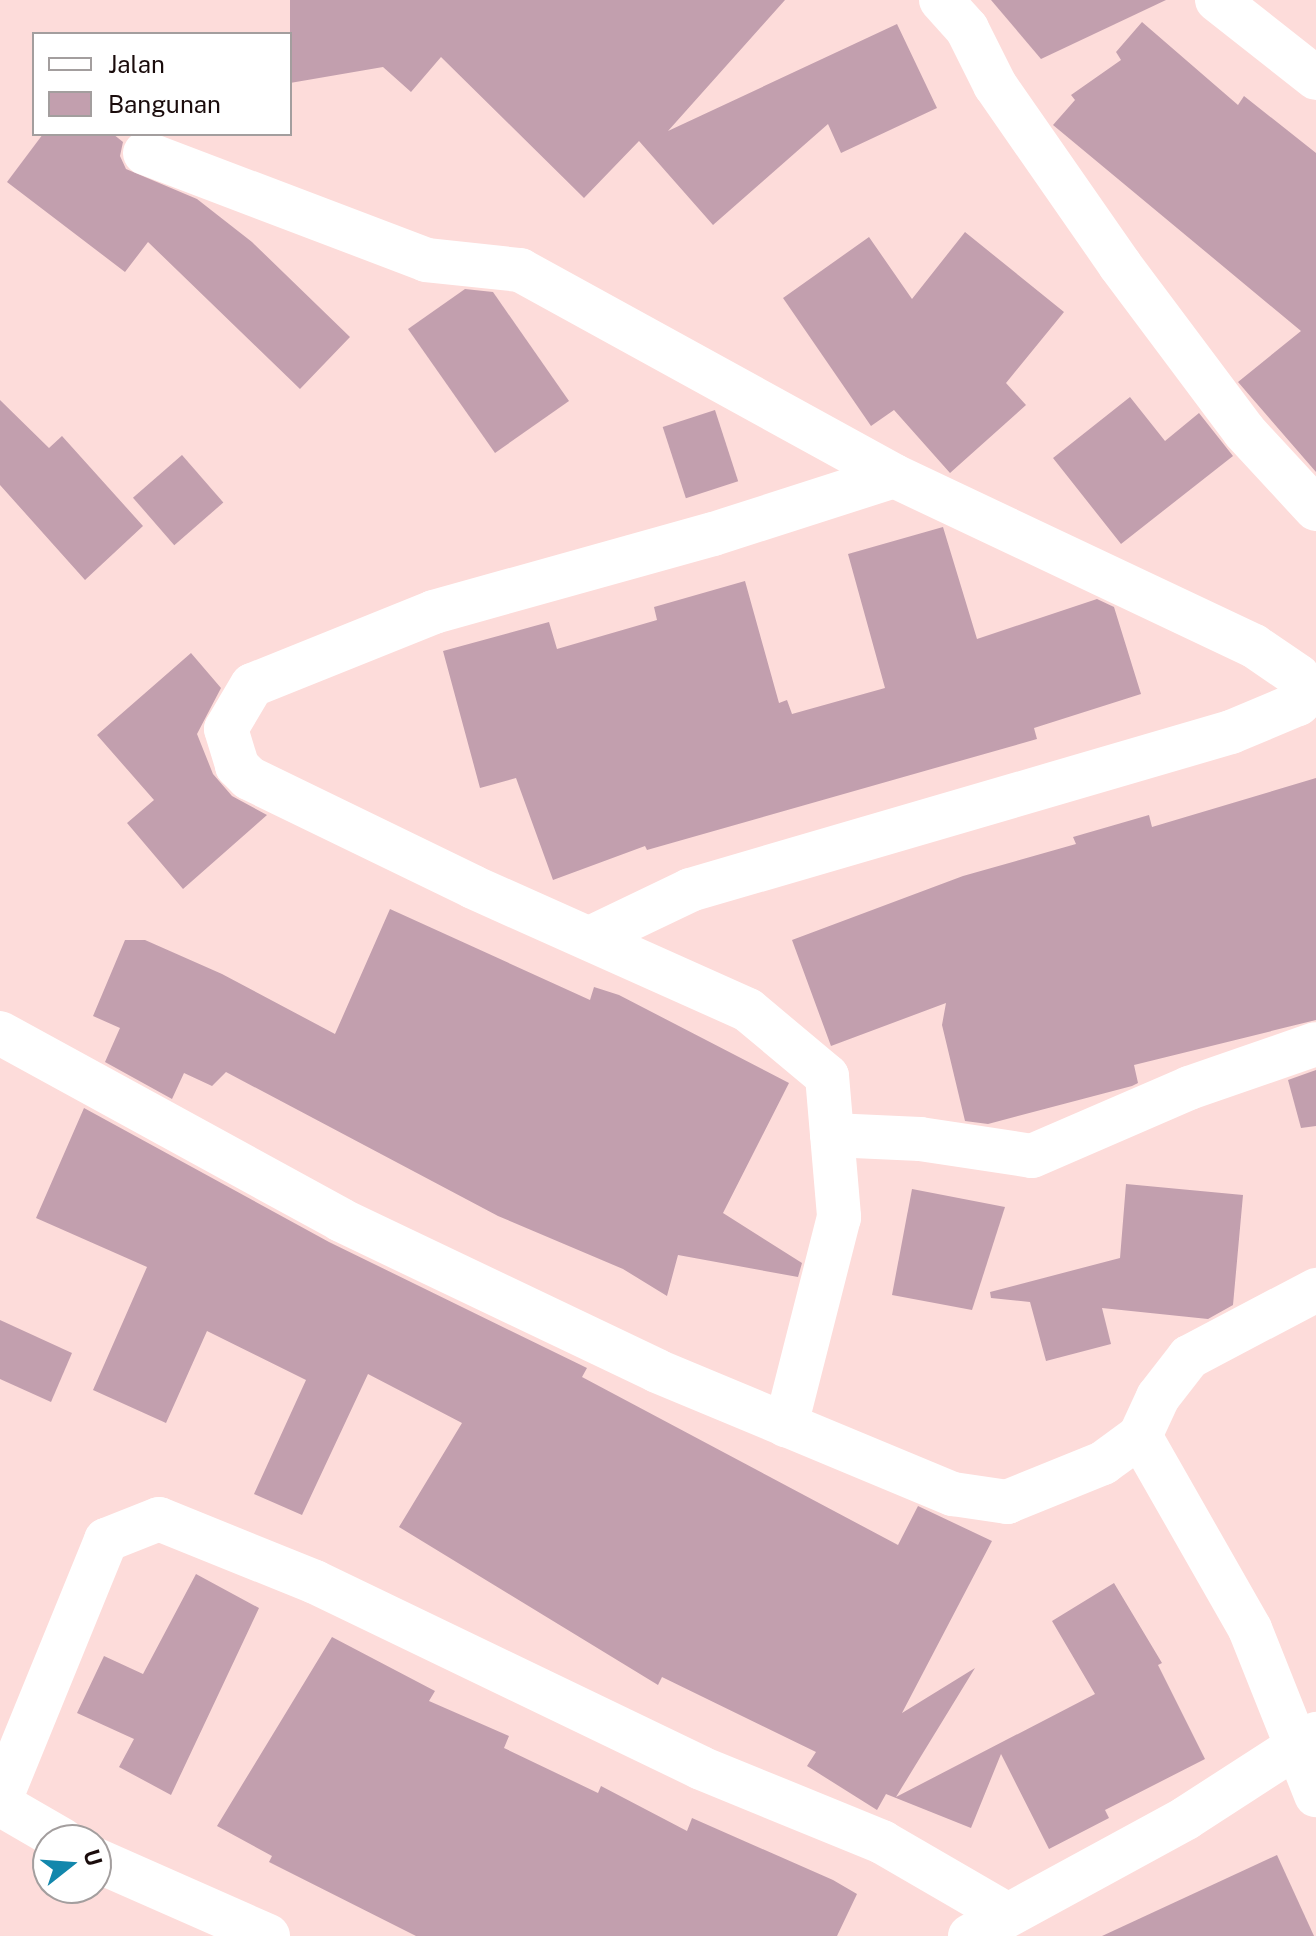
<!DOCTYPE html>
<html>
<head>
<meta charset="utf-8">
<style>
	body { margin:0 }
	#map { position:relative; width:1316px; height:1936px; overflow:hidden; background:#fddcda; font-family:"Public Sans",sans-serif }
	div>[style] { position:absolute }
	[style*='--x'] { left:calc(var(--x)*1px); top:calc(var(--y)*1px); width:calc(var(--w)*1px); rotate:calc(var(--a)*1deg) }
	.building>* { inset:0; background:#c29fae; transform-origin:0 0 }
	.minor>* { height:44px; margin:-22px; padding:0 22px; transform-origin:22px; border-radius:22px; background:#fff }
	span { translate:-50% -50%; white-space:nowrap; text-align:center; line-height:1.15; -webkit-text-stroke:7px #fff; paint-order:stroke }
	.legend { position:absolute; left:32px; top:32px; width:260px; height:104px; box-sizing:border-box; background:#fff; border:2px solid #a39e9e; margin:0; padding:10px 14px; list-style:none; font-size:24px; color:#1a0c0c }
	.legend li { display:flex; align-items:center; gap:16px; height:40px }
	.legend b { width:40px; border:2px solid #a39e9e }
	.north { position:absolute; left:32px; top:1824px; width:80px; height:80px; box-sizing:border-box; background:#fff; border:2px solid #a39e9e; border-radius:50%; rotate:73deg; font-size:22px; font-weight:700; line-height:32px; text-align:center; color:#1a0c0c }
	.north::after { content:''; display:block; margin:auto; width:28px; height:36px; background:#1287ac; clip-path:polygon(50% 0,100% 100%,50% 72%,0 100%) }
</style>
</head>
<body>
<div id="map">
	<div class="building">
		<i style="clip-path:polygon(290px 0,785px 0,668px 131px,897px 24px,937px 108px,841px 153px,828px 124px,713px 225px,639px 141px,584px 198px,441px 57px,411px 92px,383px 67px,290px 83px)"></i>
		<i style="clip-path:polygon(991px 0,1166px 0,1041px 59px)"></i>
		<i style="clip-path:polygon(1142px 22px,1238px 105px,1244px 96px,1316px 153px,1316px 472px,1238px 382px,1301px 331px,1053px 125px,1075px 100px,1071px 95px,1121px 60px,1116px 52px)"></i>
		<i style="clip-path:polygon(43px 134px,113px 134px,123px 142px,120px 156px,126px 169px,197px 199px,252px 242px,350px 337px,300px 389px,148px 242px,125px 272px,7px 182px)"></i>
		<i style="clip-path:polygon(965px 232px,1064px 312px,1006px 383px,1026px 405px,950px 473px,894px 410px,871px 426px,783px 298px,869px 237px,912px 299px)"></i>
		<i style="clip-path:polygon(465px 289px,493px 292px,569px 401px,495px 453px,408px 329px)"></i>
		<i style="clip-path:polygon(1130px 397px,1165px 441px,1199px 413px,1233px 456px,1121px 544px,1053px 458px)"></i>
		<i style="clip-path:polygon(0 400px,49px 448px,62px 436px,143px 526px,85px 580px,0 485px)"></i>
		<i style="left:715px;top:410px;width:75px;height:55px;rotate:72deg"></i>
		<i style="left:182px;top:455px;width:63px;height:65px;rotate:49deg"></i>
		<i style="clip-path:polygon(943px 527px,977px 639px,1097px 599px,1114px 607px,1141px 694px,1034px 728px,1037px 739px,647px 850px,645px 846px,553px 880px,516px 778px,480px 788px,443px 651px,549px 622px,557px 649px,657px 620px,654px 607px,745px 581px,779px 703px,787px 700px,792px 714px,885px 688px,848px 554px)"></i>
		<i style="clip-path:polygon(191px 653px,221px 688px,197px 734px,213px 774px,232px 796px,267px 815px,183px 889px,127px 823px,154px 800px,97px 735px)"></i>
		<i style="clip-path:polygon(1316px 778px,1316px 1020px,1134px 1065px,1138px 1083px,1132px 1086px,988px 1124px,965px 1121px,942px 1025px,946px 1003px,831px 1046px,792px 940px,963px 876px,1076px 844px,1073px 837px,1149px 815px,1152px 827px)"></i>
		<i style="clip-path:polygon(390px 909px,590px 1000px,594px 987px,619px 995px,789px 1083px,723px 1213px,802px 1263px,798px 1277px,678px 1255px,667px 1296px,623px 1269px,498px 1216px,226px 1072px,212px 1086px,184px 1073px,172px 1099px,105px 1062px,120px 1028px,93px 1016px,125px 940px,145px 940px,222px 974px,335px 1034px)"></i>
		<i style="clip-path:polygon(1316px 1070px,1316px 1126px,1301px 1128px,1288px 1080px)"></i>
		<i style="clip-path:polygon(84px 1108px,329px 1242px,587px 1368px,582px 1377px,898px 1545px,918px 1506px,992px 1541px,902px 1713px,975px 1668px,896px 1797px,1095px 1694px,1052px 1621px,1114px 1583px,1162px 1663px,1158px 1665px,1205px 1759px,1105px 1810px,1109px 1818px,1049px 1849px,1001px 1754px,971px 1828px,886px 1794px,877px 1810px,807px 1766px,816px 1752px,662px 1677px,658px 1685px,399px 1527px,462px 1423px,368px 1374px,302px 1515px,254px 1494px,306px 1380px,207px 1331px,166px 1423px,93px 1390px,147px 1267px,36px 1218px)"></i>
		<i style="clip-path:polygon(1126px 1184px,1243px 1195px,1233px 1305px,1208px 1319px,1102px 1308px,1111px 1344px,1046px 1361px,1030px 1302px,991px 1298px,990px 1292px,1120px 1258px)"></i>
		<i style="clip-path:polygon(912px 1189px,1005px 1207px,972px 1310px,892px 1295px)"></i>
		<i style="clip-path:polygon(0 1320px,72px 1353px,51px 1402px,0 1379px)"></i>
		<i style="clip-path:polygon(196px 1574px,259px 1608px,171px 1795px,119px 1767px,134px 1739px,77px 1713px,104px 1656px,143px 1674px)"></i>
		<i style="clip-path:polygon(332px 1637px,435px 1691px,429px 1701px,509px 1736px,504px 1748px,598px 1793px,601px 1786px,687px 1831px,692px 1818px,833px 1880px,857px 1894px,837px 1936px,416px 1936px,269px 1862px,272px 1856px,217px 1826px)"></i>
		<i style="clip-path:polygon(1277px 1855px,1314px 1936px,1102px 1936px)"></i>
	</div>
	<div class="minor">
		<i style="--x:941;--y:0;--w:39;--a:48"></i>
		<i style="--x:967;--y:29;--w:63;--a:63.4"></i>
		<i style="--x:995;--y:85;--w:219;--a:55.2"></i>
		<i style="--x:1120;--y:265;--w:207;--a:53.2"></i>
		<i style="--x:1244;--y:431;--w:106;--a:47.3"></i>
		<i style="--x:1217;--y:0;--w:126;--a:38.2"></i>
		<i style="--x:145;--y:153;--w:301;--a:20.8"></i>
		<i style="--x:426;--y:260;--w:95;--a:6.1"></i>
		<i style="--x:520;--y:270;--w:427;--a:28.8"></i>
		<i style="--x:590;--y:938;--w:111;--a:-25.6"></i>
		<i style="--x:690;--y:890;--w:564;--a:-16.28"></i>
		<i style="--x:1231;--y:732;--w:73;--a:-22.7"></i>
		<i style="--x:1298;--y:704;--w:17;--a:-73"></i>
		<i style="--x:1303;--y:688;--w:13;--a:-113"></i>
		<i style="--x:1298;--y:676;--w:53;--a:-145.7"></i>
		<i style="--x:1254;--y:646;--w:398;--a:-154.7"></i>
		<i style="--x:894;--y:476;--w:190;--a:162.2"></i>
		<i style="--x:713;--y:534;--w:290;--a:164.4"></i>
		<i style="--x:434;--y:612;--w:196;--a:158.1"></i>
		<i style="--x:252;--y:685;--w:51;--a:120.6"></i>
		<i style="--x:226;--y:729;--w:39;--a:73"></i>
		<i style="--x:237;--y:766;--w:17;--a:45"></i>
		<i style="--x:249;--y:778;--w:249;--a:25.9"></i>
		<i style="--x:473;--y:887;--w:301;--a:24.1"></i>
		<i style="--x:748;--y:1010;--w:103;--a:39.9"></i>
		<i style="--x:827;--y:1076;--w:142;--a:85.1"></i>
		<i style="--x:839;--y:1217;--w:215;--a:104.3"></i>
		<i style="--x:0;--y:1033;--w:389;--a:28.7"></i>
		<i style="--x:341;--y:1220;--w:350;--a:25.5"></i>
		<i style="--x:657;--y:1371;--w:321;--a:22.6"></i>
		<i style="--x:953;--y:1494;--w:55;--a:8.4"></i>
		<i style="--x:1007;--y:1502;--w:104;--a:-22.1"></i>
		<i style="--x:1103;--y:1463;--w:46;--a:-36.1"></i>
		<i style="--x:1140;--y:1436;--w:43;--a:-65.2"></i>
		<i style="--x:1158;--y:1397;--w:51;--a:-52.2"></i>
		<i style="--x:1189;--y:1357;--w:144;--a:-27.8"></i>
		<i style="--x:832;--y:1135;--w:88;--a:2.6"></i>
		<i style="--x:920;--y:1139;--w:113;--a:8.6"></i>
		<i style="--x:1032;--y:1156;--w:171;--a:-23.4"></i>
		<i style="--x:1189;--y:1088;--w:134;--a:-19.1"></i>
		<i style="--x:1140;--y:1436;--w:222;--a:60.3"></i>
		<i style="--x:1250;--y:1629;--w:179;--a:68.3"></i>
		<i style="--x:0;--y:1800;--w:281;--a:-67.8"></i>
		<i style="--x:106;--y:1540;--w:57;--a:-21.6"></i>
		<i style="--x:159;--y:1519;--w:168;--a:22"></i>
		<i style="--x:315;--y:1582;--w:428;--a:25.7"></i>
		<i style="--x:701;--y:1768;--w:196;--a:22.2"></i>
		<i style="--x:882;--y:1842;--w:143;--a:30.1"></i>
		<i style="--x:0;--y:1804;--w:72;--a:30.1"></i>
		<i style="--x:96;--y:1860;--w:188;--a:23.8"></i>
		<i style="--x:970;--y:1936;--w:246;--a:-28.6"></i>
		<i style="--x:1186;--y:1818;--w:155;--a:-32.9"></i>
	</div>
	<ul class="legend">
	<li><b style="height:10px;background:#fff"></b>Jalan</li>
	<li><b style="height:22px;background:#c29fae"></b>Bangunan</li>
	</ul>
	<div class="north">U</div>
</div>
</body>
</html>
